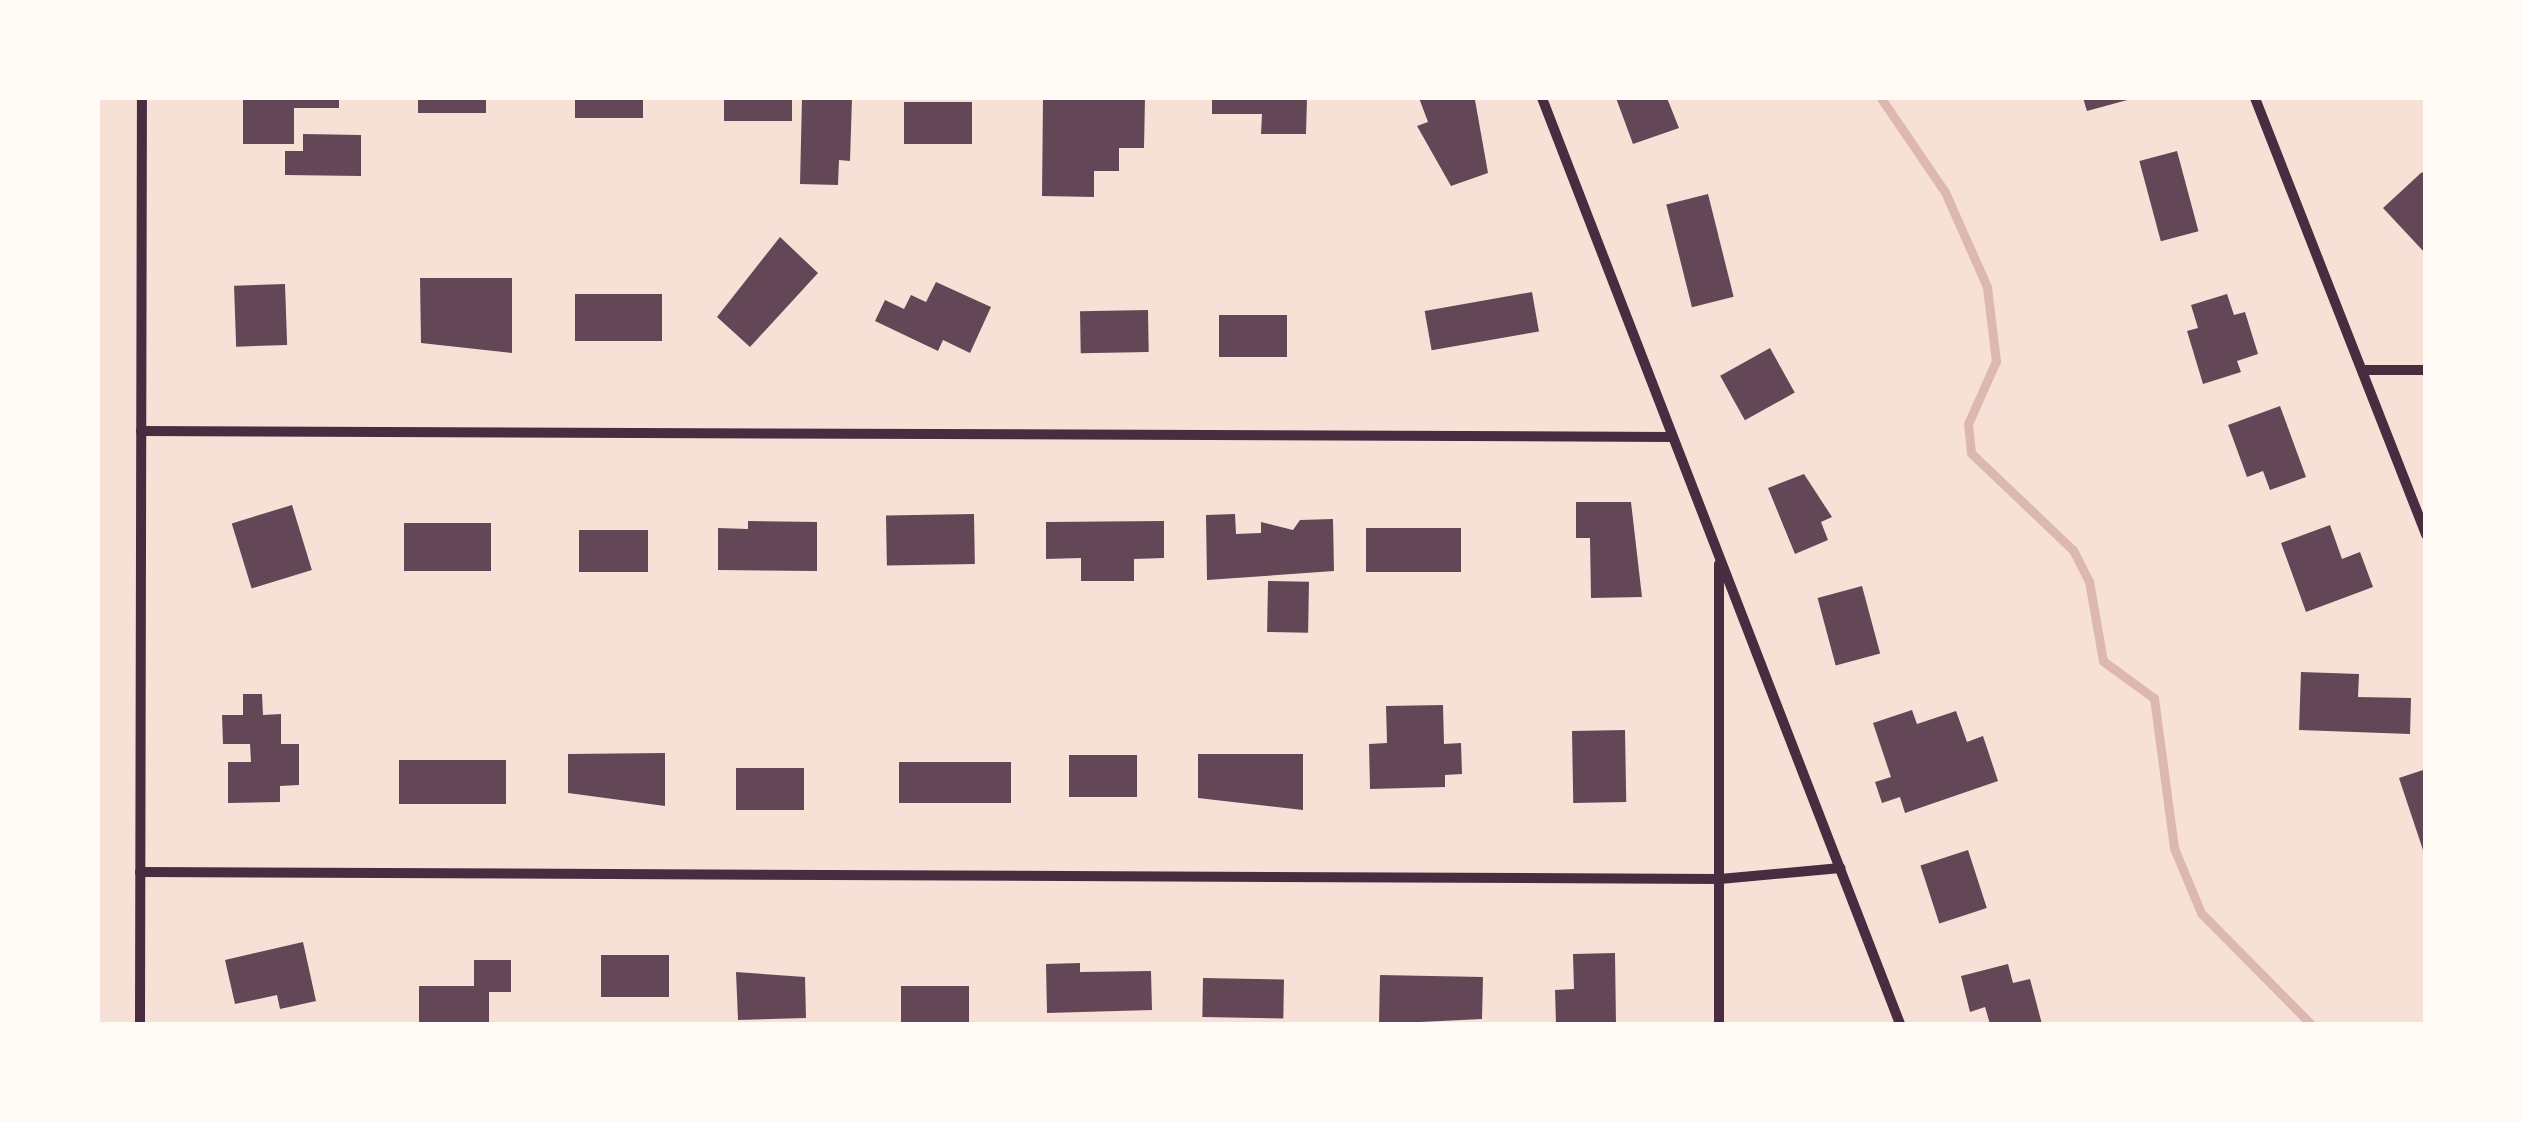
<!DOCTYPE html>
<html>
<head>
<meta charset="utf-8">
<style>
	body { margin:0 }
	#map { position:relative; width:2523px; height:1122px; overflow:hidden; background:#f7e1d7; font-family:Cabin,sans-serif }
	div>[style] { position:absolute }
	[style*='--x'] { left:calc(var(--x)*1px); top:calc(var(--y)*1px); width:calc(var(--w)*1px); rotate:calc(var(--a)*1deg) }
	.stream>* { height:9px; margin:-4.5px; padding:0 4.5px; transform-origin:4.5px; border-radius:4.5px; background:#dcb8b0 }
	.building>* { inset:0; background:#644757; transform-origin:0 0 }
	.minor>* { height:10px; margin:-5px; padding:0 5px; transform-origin:5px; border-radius:5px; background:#4a2c40 }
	span { translate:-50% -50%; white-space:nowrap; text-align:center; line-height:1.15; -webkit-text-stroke:8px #fffaf5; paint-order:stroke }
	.frame { position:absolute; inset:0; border:100px solid #fffaf5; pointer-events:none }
</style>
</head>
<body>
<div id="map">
	<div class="stream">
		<i style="--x:1881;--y:98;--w:114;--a:55.8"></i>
		<i style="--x:1945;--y:192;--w:104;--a:66.1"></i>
		<i style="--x:1987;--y:287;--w:75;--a:83.1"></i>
		<i style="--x:1996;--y:361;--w:69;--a:114"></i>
		<i style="--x:1968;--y:424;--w:29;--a:84"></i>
		<i style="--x:1971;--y:453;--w:141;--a:43.6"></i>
		<i style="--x:2073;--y:550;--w:35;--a:63"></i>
		<i style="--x:2089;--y:581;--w:81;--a:80.1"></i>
		<i style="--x:2103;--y:661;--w:63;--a:36"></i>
		<i style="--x:2154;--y:698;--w:151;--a:82.4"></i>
		<i style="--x:2174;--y:848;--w:70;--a:67.4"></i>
		<i style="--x:2201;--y:913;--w:156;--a:45.3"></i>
	</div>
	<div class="building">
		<i style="clip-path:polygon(243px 98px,339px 98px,339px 108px,294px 108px,294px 144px,243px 144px)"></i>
		<i style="left:418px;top:98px;width:68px;height:15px"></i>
		<i style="left:575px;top:98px;width:68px;height:20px"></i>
		<i style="left:724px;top:98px;width:68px;height:23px"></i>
		<i style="clip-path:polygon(802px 98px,852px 98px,850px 161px,839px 160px,838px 185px,800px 184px)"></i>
		<i style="clip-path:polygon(1043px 98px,1145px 98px,1144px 148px,1119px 148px,1119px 171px,1094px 171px,1094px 197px,1042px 196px)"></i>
		<i style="clip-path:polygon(1212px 98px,1307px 98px,1306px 134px,1261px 134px,1262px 114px,1212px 114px)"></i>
		<i style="clip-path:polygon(1419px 98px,1475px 100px,1488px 173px,1451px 186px,1417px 126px,1428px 122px)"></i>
		<i style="clip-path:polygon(1616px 98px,1667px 98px,1679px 128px,1633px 144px)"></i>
		<i style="clip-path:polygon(2083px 98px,2131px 98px,2131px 99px,2087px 111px)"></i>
		<i style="left:904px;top:102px;width:68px;height:42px"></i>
		<i style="clip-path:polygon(303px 134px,361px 135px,361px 176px,285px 175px,285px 151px,303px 151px)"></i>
		<i style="left:2177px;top:151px;width:83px;height:39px;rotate:75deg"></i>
		<i style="clip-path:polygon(2422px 172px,2426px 176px,2426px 254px,2383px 208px)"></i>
		<i style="left:1708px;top:194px;width:106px;height:43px;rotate:76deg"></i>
		<i style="clip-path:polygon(780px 237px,818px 273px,750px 347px,717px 317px)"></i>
		<i style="clip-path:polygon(420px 278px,512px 278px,512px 353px,421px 343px)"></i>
		<i style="clip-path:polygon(936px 282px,991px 307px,970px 353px,943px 340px,938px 351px,875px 321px,885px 300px,904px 309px,911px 295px,926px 302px)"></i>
		<i style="left:285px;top:284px;width:61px;height:51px;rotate:88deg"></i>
		<i style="left:1532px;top:292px;width:40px;height:109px;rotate:80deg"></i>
		<i style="left:575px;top:294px;width:87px;height:47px"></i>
		<i style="clip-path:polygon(2227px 294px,2234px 315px,2245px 312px,2258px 354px,2237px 361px,2241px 372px,2203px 384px,2187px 331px,2198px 328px,2191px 305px)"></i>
		<i style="left:1148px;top:310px;width:42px;height:68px;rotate:89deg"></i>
		<i style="left:1219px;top:315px;width:68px;height:42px"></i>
		<i style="left:1770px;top:348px;width:51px;height:57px;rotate:61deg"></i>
		<i style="clip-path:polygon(2280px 406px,2306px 477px,2270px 490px,2263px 471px,2247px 477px,2228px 425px)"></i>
		<i style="clip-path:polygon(1804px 474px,1832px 517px,1821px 522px,1828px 540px,1795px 554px,1768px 488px)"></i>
		<i style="clip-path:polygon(1576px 502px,1631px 502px,1642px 597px,1591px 598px,1590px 538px,1576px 538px)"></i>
		<i style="left:292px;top:505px;width:68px;height:63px;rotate:73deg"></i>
		<i style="left:974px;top:514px;width:50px;height:88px;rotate:89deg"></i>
		<i style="clip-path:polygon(1235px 514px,1236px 534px,1261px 533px,1261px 522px,1293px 530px,1300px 520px,1333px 519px,1334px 571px,1207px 580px,1206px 515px)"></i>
		<i style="clip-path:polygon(748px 521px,817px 522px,817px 571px,718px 570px,718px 528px,748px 529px)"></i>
		<i style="clip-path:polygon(1164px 521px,1164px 558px,1134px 559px,1134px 581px,1081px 581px,1081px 558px,1046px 559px,1046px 522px)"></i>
		<i style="left:404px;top:523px;width:87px;height:48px"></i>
		<i style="clip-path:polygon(2330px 525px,2342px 559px,2360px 552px,2373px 587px,2306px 612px,2281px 543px)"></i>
		<i style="left:1461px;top:528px;width:44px;height:95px;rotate:90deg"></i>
		<i style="left:648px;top:530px;width:42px;height:69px;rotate:90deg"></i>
		<i style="left:1268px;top:581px;width:41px;height:51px;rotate:1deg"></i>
		<i style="left:1862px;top:586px;width:70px;height:46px;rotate:75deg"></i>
		<i style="clip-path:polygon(2301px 672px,2359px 674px,2358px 697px,2411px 698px,2410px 734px,2299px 730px)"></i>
		<i style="clip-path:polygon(243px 694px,262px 694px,263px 715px,281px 714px,281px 744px,299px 744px,299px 785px,280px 786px,280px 802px,228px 803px,228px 762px,251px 762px,250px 744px,223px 744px,222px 715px,243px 715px)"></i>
		<i style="clip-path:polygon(1443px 705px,1444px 744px,1461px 743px,1462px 774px,1445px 775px,1445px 787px,1370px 789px,1369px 744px,1387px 743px,1386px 706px)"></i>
		<i style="clip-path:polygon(1912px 710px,1917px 724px,1956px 711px,1967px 742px,1983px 736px,1998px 781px,1905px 813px,1900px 797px,1882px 803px,1875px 782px,1891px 777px,1873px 723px)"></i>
		<i style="left:1625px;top:730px;width:72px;height:53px;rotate:89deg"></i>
		<i style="clip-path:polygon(665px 753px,665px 806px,568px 793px,568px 754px)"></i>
		<i style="clip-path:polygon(1198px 754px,1303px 754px,1303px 810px,1198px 798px)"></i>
		<i style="left:1137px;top:755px;width:42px;height:68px;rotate:90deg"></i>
		<i style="left:399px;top:760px;width:107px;height:44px"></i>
		<i style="left:899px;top:762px;width:112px;height:41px"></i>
		<i style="left:804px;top:768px;width:42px;height:68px;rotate:90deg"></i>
		<i style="clip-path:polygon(2426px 769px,2426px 855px,2425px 856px,2399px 778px)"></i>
		<i style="left:1968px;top:850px;width:61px;height:50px;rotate:72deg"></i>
		<i style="clip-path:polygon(303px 942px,316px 1001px,280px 1009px,277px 995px,235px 1004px,225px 960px)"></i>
		<i style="clip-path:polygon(1615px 953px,1616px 1024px,1556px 1024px,1555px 990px,1574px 989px,1573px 954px)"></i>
		<i style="left:669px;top:955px;width:42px;height:68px;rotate:90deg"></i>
		<i style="clip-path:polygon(474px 960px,511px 960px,511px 992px,489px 992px,489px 1024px,419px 1024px,419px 986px,474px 986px)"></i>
		<i style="clip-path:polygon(1080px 963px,1080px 972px,1151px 971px,1152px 1010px,1047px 1013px,1046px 964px)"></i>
		<i style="clip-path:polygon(2008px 964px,2013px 983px,2030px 979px,2042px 1024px,1990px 1024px,1985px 1007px,1970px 1012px,1961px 976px)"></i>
		<i style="clip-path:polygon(736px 972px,805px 977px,806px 1018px,738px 1020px)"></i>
		<i style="clip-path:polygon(1380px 975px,1483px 977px,1482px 1019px,1379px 1024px)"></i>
		<i style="left:1203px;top:978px;width:81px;height:39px;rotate:1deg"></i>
		<i style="left:901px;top:986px;width:68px;height:38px"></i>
	</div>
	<div class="minor">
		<i style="--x:1542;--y:98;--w:993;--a:68.86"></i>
		<i style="--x:2255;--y:98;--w:469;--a:68.6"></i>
		<i style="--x:2363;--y:370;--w:63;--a:0"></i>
		<i style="--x:141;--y:431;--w:1531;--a:0.22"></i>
		<i style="--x:140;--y:872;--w:1580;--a:0.25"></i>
		<i style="--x:1720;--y:879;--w:121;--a:-5.2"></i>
		<i style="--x:140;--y:1024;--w:926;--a:-89.88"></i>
		<i style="--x:1719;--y:1024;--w:460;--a:-90"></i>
	</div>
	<div class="frame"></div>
</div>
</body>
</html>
